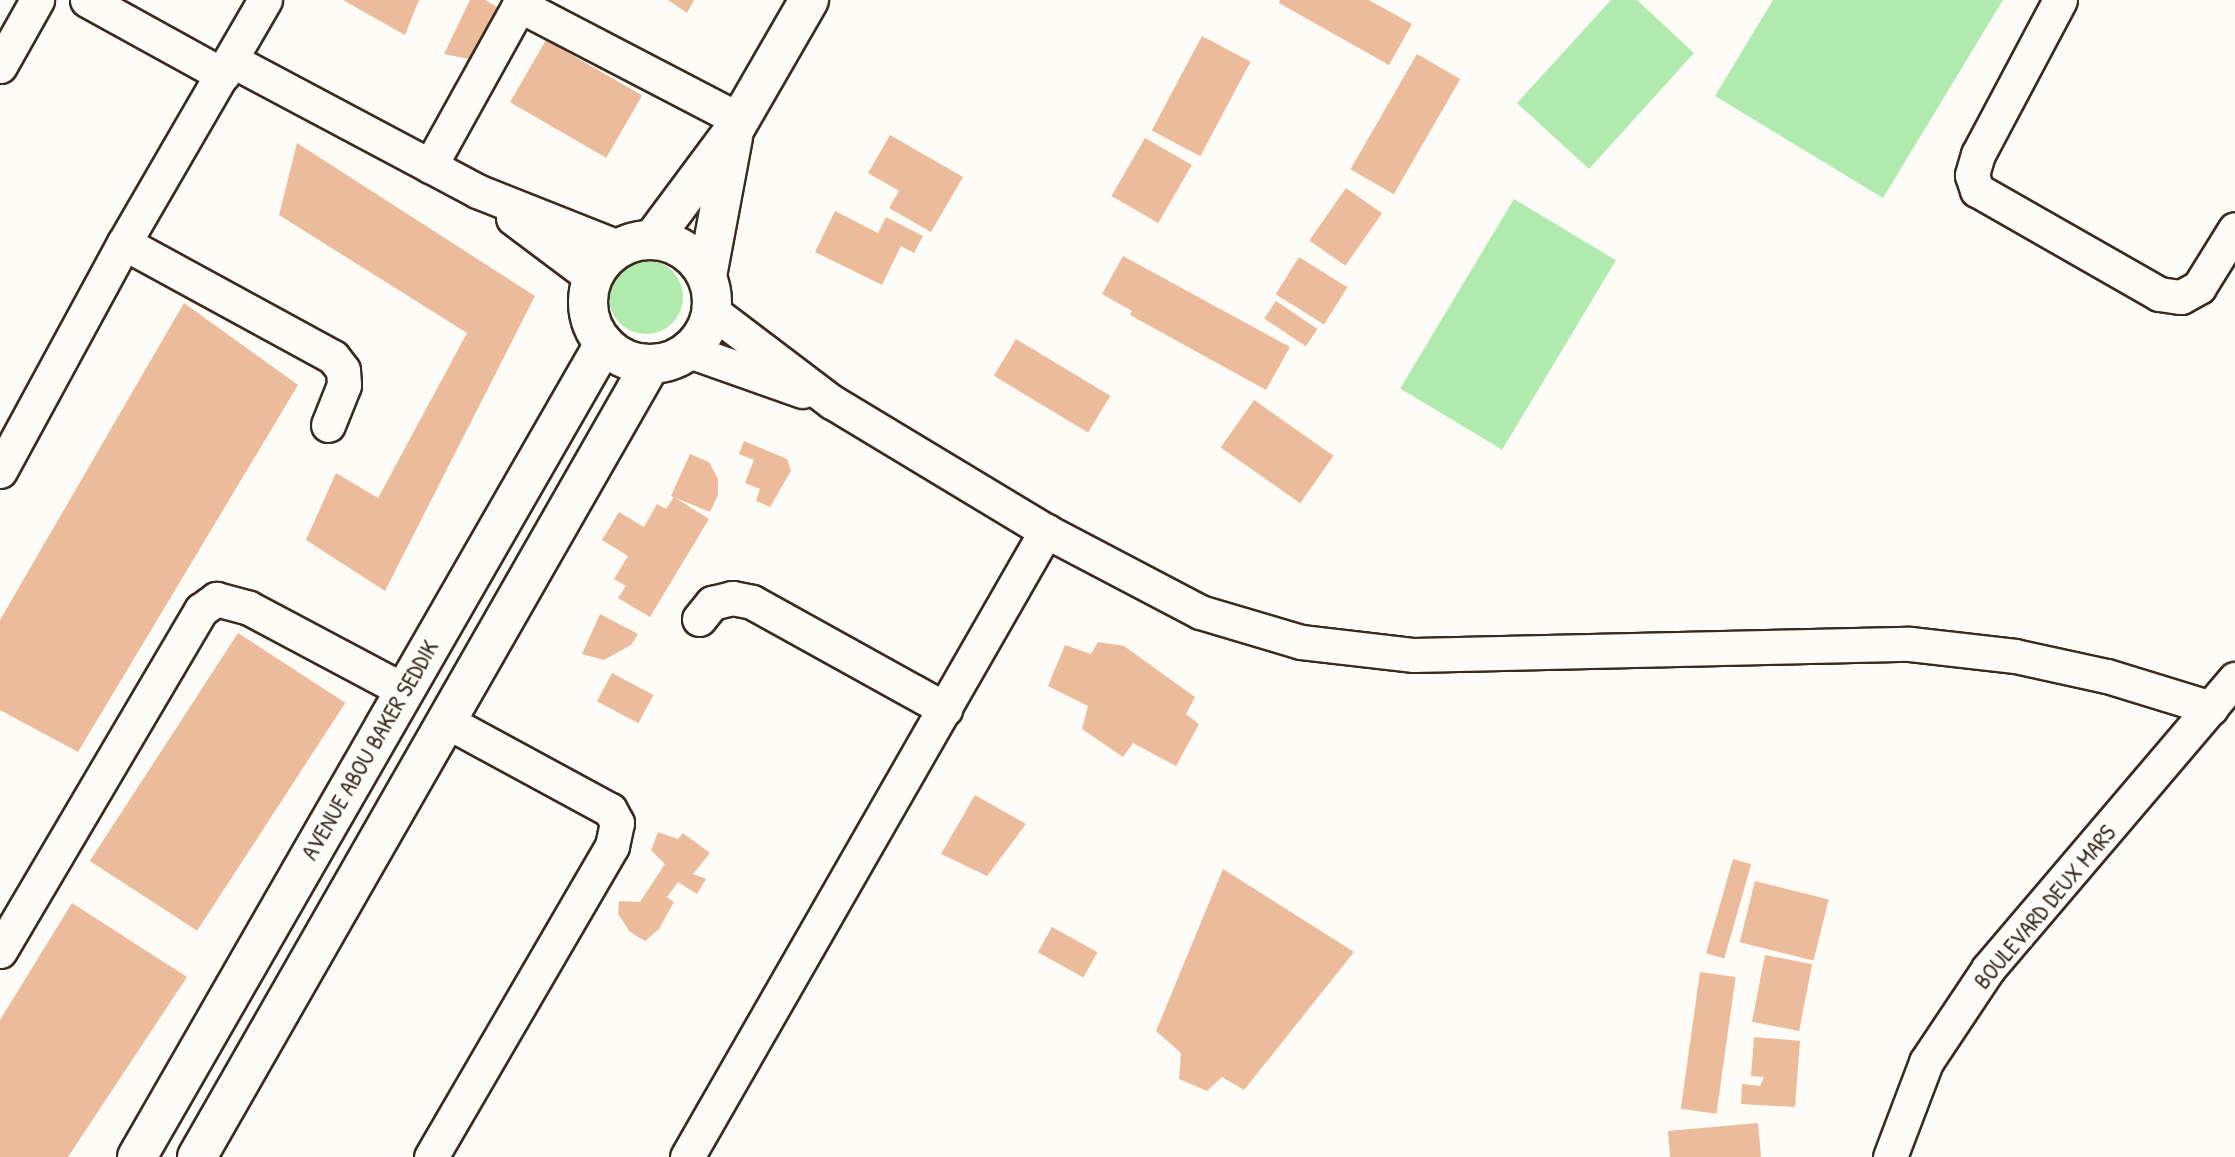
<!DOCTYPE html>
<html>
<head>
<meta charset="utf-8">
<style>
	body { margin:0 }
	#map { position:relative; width:2235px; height:1157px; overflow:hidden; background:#fdfcf7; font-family:"Patrick Hand",sans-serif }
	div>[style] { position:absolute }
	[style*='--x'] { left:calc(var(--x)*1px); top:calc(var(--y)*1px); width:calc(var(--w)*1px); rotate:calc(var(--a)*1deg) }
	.green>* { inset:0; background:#b0eaaf; transform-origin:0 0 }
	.round { border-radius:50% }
	.building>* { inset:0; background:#ebbb9b; transform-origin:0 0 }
	.roads { filter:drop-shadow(2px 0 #3b2a1e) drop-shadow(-2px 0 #3b2a1e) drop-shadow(0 2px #3b2a1e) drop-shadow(0 -2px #3b2a1e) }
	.street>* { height:33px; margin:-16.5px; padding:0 16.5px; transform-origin:16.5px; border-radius:16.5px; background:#fdfcf7 }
	.secondary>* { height:38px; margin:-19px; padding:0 19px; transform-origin:19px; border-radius:19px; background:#fdfcf7 }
	.secondary>.ring { margin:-19px; padding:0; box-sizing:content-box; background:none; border:38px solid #fdfcf7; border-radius:50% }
	span { translate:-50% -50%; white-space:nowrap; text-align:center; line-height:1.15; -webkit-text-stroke:7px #fdfcf7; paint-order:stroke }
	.street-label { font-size:23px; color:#3b2a1e }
</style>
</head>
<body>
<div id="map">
	<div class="green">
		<i style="clip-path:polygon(1611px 0,1637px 0,1694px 53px,1589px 169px,1517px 103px)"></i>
		<i style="clip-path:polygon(1773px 0,2003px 0,1883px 198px,1715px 96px)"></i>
		<i style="left:1514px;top:199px;width:119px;height:221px;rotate:31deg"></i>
		<i class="round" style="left:609px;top:260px;width:74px;height:74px"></i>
	</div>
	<div class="building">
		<i style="clip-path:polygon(343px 0,419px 0,405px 35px)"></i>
		<i style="clip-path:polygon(470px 0,485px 0,504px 11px,474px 60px,444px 54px)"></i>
		<i style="clip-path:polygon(668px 0,694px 0,687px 13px)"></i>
		<i style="clip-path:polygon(1280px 0,1369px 0,1412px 24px,1389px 65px,1279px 3px)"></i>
		<i style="left:1202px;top:36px;width:55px;height:107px;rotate:28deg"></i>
		<i style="left:546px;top:40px;width:111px;height:72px;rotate:30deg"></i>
		<i style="left:1417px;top:54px;width:50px;height:133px;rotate:30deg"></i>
		<i style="clip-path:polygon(890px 135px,963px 177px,931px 232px,889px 208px,899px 191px,868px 173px)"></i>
		<i style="left:1145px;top:138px;width:54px;height:67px;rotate:30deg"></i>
		<i style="clip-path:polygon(297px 143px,535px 296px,385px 591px,306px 540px,336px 473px,378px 498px,467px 333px,279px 215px)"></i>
		<i style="left:1346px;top:188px;width:44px;height:64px;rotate:35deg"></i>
		<i style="clip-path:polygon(835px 211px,878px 233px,886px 217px,923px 236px,914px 253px,901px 246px,882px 285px,815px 252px)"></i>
		<i style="clip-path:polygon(1123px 256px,1290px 347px,1266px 390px,1130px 315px,1132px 311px,1102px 294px)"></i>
		<i style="left:1299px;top:257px;width:57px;height:44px;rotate:32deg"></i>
		<i style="left:1276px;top:301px;width:50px;height:21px;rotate:34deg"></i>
		<i style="clip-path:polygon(184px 303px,298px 385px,78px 752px,0 710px,0 620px)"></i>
		<i style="left:1016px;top:339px;width:110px;height:43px;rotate:31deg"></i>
		<i style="left:1254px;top:400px;width:97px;height:58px;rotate:35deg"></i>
		<i style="clip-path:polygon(744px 441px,787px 459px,791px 471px,770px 507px,756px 501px,760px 489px,745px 483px,754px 460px,739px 454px)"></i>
		<i style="clip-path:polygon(690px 454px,709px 462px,718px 479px,718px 495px,710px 512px,671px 496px)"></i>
		<i style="clip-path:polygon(674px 497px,709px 519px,650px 617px,618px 598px,626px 586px,614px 579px,628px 556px,602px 540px,619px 512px,644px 527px,657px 504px,666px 509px)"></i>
		<i style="clip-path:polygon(600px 614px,638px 634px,631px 645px,604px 660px,582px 654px)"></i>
		<i style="left:238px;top:633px;width:128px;height:272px;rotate:33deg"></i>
		<i style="clip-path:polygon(1098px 642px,1124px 646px,1195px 697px,1186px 714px,1199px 724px,1176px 766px,1133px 743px,1123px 757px,1082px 729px,1088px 706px,1048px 686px,1065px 645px,1091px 654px)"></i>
		<i style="left:612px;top:673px;width:47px;height:32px;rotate:28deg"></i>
		<i style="clip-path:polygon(975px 795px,1026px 824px,987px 876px,941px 854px)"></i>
		<i style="clip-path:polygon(658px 832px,678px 839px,683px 833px,710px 853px,693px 874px,706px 879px,697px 894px,678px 882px,667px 897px,674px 902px,659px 929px,645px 941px,630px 932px,618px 914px,619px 901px,640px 902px,665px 864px,651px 850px)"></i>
		<i style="left:1733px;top:859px;width:19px;height:98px;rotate:16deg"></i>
		<i style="clip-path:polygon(1223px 869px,1354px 952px,1244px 1090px,1222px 1077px,1207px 1091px,1179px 1079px,1181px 1053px,1156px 1031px)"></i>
		<i style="left:1755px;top:881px;width:76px;height:63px;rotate:14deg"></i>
		<i style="clip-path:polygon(72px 903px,187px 977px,68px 1157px,0 1157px,0 1020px)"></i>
		<i style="left:1052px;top:927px;width:52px;height:29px;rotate:29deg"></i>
		<i style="left:1765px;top:955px;width:48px;height:68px;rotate:11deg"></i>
		<i style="left:1700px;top:972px;width:36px;height:138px;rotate:8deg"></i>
		<i style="clip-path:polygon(1754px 1037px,1800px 1041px,1795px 1107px,1741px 1104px,1742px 1084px,1760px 1086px,1764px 1077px,1751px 1076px)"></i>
		<i style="clip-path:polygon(1758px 1123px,1761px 1157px,1670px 1157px,1668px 1131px)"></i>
	</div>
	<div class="roads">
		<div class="street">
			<i style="--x:87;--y:0;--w:155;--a:28.9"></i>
			<i style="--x:2060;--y:0;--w:174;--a:118"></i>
			<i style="--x:1978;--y:154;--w:22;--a:106"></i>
			<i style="--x:1972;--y:175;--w:16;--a:72"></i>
			<i style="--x:1977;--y:190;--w:210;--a:29.7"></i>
			<i style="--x:2159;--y:294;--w:22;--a:8"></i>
			<i style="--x:2181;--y:297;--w:21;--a:-29"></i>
			<i style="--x:2199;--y:287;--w:68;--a:-58.2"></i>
			<i style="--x:519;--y:5;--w:249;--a:27.5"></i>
			<i style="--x:231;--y:60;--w:279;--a:28"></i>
			<i style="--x:477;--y:191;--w:154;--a:21.7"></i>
			<i style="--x:0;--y:66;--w:76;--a:-60.7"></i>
			<i style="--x:430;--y:166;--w:190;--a:-61"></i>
			<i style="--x:513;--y:218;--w:100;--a:36.9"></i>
			<i style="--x:124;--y:243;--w:238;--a:28.6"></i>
			<i style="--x:333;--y:357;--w:16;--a:52"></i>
			<i style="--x:343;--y:370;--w:15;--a:86"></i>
			<i style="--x:344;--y:385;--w:43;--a:111.8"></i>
			<i style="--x:712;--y:311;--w:151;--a:37.2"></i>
			<i style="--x:832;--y:402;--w:250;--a:31.1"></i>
			<i style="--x:1046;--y:531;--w:174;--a:27.7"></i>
			<i style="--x:1200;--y:612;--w:105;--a:16.5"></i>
			<i style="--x:1301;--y:642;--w:114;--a:6.6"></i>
			<i style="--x:1414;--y:655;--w:496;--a:-1.3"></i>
			<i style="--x:1910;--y:644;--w:106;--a:6.5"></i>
			<i style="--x:2015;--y:656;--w:94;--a:12.3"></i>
			<i style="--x:2107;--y:676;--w:109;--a:17.1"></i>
			<i style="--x:689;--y:351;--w:120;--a:19.5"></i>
			<i style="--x:0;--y:471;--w:260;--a:-61.5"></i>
			<i style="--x:124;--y:243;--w:281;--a:-59.9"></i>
			<i style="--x:699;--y:619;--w:21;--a:-51"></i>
			<i style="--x:712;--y:603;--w:21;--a:-14"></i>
			<i style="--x:732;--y:598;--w:20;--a:11"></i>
			<i style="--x:752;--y:602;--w:221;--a:29"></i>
			<i style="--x:0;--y:951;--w:396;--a:-59.5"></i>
			<i style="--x:201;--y:610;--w:19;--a:-36"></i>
			<i style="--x:216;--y:599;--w:34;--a:15"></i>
			<i style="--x:249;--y:608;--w:177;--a:28"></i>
			<i style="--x:431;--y:1157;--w:360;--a:-59.8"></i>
			<i style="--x:612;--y:846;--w:24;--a:-78"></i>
			<i style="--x:617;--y:823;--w:15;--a:-118"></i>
			<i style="--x:610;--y:810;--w:184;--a:-151.5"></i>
			<i style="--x:687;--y:1157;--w:722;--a:-60.17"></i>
			<i style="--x:1890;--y:1157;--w:102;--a:-69.2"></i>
			<i style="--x:1926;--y:1062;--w:112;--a:-56.3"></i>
			<i style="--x:1988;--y:969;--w:381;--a:-49.6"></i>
		</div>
		<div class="secondary">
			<i style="--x:652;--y:240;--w:137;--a:-53.3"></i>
			<i style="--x:734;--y:130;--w:150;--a:-60"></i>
			<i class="ring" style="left:588px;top:240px;width:86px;height:86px"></i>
			<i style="--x:707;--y:276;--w:141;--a:-79.4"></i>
			<i style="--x:137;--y:1157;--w:938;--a:-60.13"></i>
			<i style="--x:197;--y:1157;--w:912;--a:-60.23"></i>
		</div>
	</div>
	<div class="street-label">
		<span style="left:370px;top:750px;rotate:-60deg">AVENUE ABOU BAKER SEDDIK</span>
		<span style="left:2045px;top:907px;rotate:-50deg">BOULEVARD DEUX MARS</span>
	</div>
</div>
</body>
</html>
